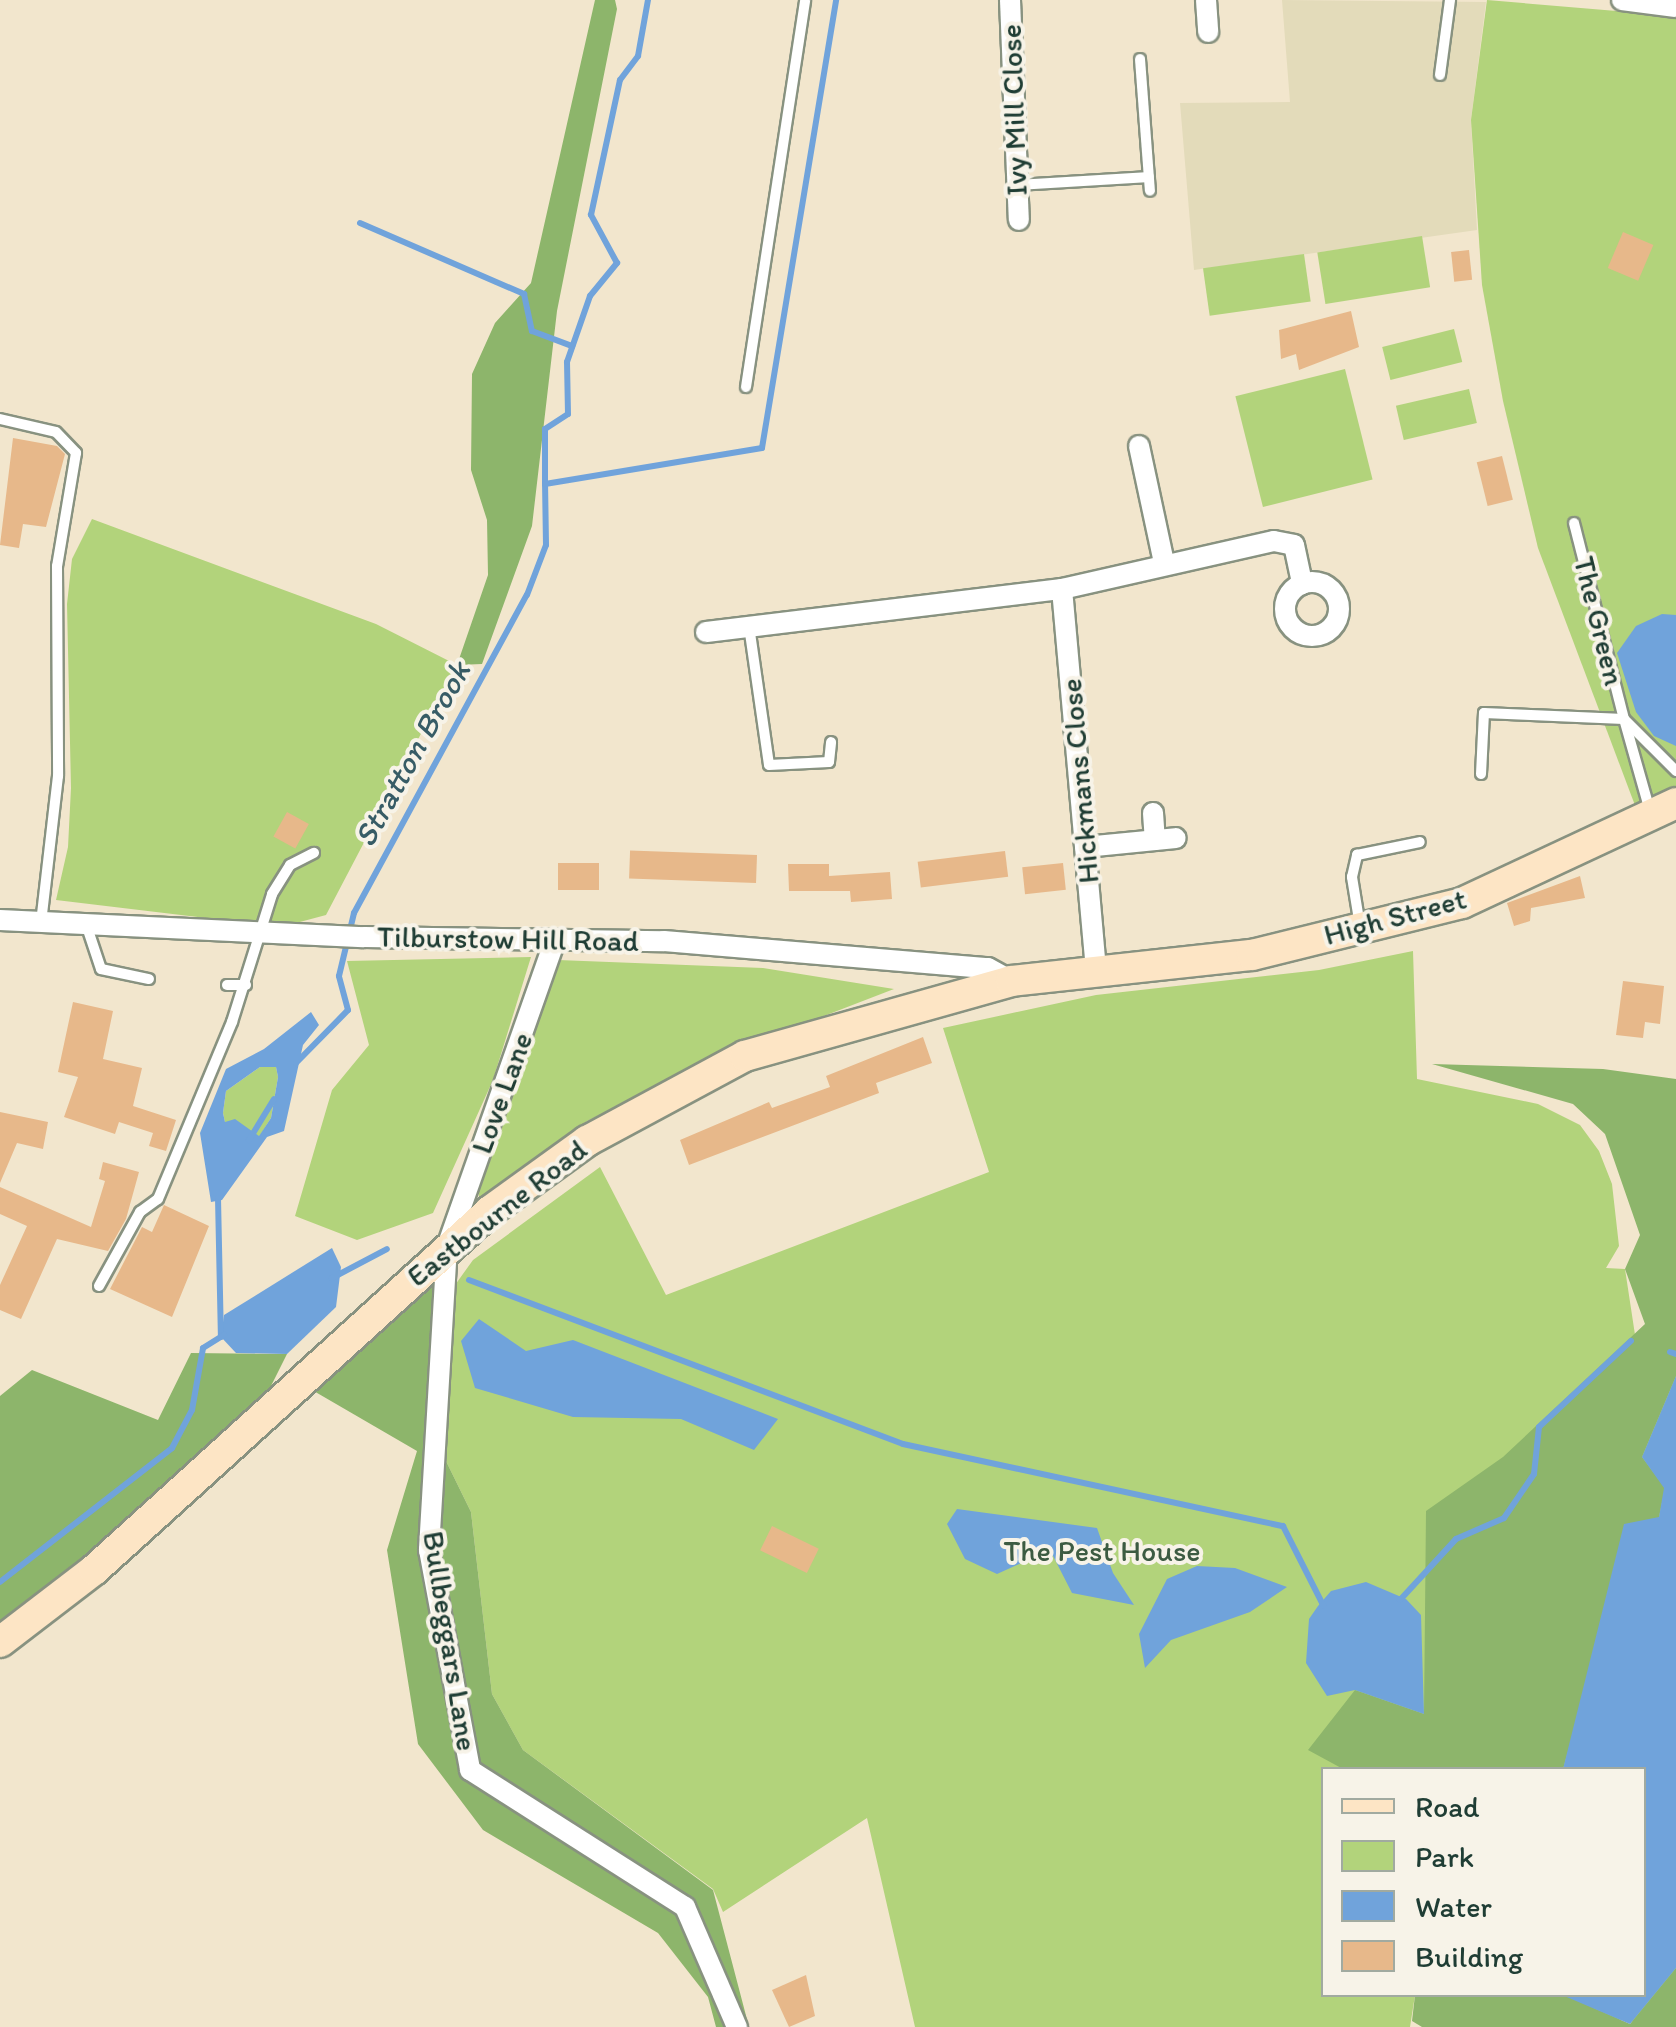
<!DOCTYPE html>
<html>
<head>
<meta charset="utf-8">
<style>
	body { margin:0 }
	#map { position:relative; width:1676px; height:2027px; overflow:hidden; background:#f2e6cd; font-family:Itim,sans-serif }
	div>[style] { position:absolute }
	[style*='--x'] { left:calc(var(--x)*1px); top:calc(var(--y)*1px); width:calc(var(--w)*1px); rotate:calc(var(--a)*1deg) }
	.built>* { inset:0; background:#e3dbba }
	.green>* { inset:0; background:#b2d37b; transform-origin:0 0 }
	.forest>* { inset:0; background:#8db56b }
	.water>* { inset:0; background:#70a3db }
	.stream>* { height:6px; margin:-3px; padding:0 3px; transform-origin:3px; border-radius:3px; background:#70a3db }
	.building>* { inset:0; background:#e7b88a; transform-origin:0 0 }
	.roads { filter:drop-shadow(2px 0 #889280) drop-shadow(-2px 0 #889280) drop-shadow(0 2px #889280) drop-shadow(0 -2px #889280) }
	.lane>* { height:10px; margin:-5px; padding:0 5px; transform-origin:5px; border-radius:5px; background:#fff }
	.street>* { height:20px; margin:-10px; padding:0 10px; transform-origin:10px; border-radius:10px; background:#fff }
	.street>.ring { margin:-10px; padding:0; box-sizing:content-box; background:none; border:20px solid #fff; border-radius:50% }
	.secondary>* { height:30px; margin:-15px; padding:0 15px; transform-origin:15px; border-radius:15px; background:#fde5c5 }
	span { translate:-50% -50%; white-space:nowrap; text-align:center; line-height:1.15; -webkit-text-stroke:8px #f7f3e8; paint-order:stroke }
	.street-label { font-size:30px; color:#1f3d34 }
	.park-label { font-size:30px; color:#3c5b42 }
	.water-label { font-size:32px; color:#375c66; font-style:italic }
	.legend { position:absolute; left:1321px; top:1767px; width:325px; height:230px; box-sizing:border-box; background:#f7f3e8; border:2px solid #a1aaa0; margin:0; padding:12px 18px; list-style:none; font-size:30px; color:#1f3d34 }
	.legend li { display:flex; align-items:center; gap:20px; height:50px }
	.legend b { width:50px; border:2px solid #a1aaa0 }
</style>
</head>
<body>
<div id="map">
	<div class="built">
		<i style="clip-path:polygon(1282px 0,1486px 2px,1471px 120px,1477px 230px,1194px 270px,1180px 103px,1290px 102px)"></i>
	</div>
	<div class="green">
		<i style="clip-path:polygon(1487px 0,1676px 16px,1676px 792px,1636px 808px,1538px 548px,1503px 401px,1482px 285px,1471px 120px)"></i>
		<i style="left:1422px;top:236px;width:52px;height:106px;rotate:81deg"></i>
		<i style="left:1304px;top:254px;width:48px;height:102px;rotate:82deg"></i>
		<i style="left:1454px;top:329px;width:34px;height:74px;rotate:76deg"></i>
		<i style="left:1345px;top:369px;width:114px;height:113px;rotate:76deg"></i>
		<i style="left:1469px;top:389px;width:35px;height:75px;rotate:77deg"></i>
		<i style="clip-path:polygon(92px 519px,376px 624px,457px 665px,326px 915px,281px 927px,56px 900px,68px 847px,71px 788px,67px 604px,72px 559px)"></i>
		<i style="clip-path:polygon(1413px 951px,1417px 1079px,1538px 1104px,1580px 1125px,1599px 1151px,1612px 1184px,1619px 1246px,1606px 1268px,1625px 1269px,1639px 1361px,1656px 1311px,1676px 1101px,1676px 2027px,1434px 1995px,1644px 1994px,1644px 1770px,1324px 1770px,1324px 1994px,1415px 1995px,1410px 2027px,915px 2027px,867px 1818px,723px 1912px,713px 1889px,523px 1750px,492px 1694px,471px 1512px,446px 1461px,455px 1285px,473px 1260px,600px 1167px,666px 1295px,989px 1172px,943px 1028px,1096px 995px,1319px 970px)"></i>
		<i style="clip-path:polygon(531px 957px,493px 1080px,433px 1213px,357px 1240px,295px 1216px,332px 1090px,369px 1045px,347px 961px)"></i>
		<i style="clip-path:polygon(558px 960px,763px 968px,894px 989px,741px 1048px,587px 1121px,479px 1198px,478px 1180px)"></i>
		<i style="clip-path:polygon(260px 1067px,276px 1067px,278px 1077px,271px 1118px,259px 1137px,225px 1122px,223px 1113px,226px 1091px)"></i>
	</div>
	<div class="forest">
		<i style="clip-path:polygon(595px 0,615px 0,617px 9px,557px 311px,532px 526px,482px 664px,457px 665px,488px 575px,487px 520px,471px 470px,472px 374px,495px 323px,531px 283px)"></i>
		<i style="clip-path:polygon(1432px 1064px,1603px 1069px,1676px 1079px,1676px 1376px,1642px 1457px,1665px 1488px,1659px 1517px,1597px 1649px,1563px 1769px,1343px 1769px,1308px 1750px,1355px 1690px,1424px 1714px,1426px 1511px,1503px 1457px,1645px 1324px,1625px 1269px,1640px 1235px,1605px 1134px,1573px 1104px)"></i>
		<i style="clip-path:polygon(434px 1281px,446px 1461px,471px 1512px,492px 1694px,523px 1750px,713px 1890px,749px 2027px,716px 2027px,708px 1997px,658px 1933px,483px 1830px,418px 1744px,387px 1550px,417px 1451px,312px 1390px)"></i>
		<i style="clip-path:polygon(191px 1353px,287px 1354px,253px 1422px,0 1642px,0 1396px,32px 1370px,158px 1420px)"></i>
		<i style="clip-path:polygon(1676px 1968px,1676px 2027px,1422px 2027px,1412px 2021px,1415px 1995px,1562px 1994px,1630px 2024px)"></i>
	</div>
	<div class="water">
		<i style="clip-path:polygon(1662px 614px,1676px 615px,1676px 746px,1654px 736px,1636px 712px,1617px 653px,1636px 626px)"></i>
		<i style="clip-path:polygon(evenodd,311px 1012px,319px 1025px,303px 1045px,284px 1131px,267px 1137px,222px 1200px,211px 1202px,200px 1133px,226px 1069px,264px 1049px,311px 1012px,260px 1067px,276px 1067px,278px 1077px,271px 1118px,259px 1136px,235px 1119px,225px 1122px,223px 1113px,226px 1091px,260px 1067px)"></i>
		<i style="clip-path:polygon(332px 1248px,341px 1267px,336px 1307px,287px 1354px,236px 1353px,221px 1337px,224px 1315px)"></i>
		<i style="clip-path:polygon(479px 1319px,526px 1351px,573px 1340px,778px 1419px,754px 1450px,681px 1419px,573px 1417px,475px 1388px,461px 1341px)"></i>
		<i style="clip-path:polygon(1676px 1376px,1676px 1968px,1630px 2024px,1562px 1995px,1644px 1994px,1644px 1770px,1563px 1769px,1624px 1524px,1659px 1517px,1664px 1488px,1642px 1457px)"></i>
		<i style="clip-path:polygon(957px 1509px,1097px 1528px,1113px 1573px,1134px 1605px,1072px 1593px,1050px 1550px,997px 1574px,965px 1559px,947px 1524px)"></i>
		<i style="clip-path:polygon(1197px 1566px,1235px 1568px,1287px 1587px,1250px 1612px,1171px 1640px,1145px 1668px,1139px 1634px,1167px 1579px)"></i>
		<i style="clip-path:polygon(1366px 1582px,1406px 1599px,1421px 1615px,1424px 1714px,1355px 1690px,1327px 1696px,1306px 1663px,1309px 1619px,1318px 1606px,1331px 1591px)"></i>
	</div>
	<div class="stream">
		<i style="--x:360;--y:223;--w:179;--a:23.4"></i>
		<i style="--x:524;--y:294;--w:38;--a:78"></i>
		<i style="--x:532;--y:331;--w:43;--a:20.6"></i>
		<i style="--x:545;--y:484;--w:55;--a:-90"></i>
		<i style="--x:545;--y:429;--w:27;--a:-33"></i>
		<i style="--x:568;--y:414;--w:52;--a:-91.1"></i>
		<i style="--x:567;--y:362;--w:70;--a:-70.8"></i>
		<i style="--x:590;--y:296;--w:43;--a:-50.7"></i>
		<i style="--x:617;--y:263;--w:55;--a:-118.4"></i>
		<i style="--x:591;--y:215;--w:138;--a:-77.9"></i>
		<i style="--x:620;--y:80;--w:30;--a:-53"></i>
		<i style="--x:638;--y:56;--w:57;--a:-79.9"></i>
		<i style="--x:296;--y:1063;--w:74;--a:-45.5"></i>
		<i style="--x:348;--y:1010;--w:35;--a:-105"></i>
		<i style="--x:339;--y:976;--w:65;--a:-76.6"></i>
		<i style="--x:354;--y:913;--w:362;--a:-61.5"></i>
		<i style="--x:527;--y:595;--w:53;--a:-69.2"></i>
		<i style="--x:546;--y:545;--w:61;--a:-90.9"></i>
		<i style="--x:545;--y:484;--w:220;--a:-9.4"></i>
		<i style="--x:762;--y:448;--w:454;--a:-80.6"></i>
		<i style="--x:249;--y:1140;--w:48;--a:-58.6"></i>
		<i style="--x:218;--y:1198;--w:139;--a:88.8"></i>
		<i style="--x:332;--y:1278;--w:62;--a:-27.8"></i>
		<i style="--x:469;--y:1280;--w:464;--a:20.7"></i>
		<i style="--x:903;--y:1444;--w:389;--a:12.2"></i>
		<i style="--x:1283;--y:1526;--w:89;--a:63.1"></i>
		<i style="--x:1670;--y:1352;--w:6;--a:18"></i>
		<i style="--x:0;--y:1582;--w:218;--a:-37.9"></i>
		<i style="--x:172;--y:1448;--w:43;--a:-62.2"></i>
		<i style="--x:192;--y:1410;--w:63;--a:-79.9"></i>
		<i style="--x:203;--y:1348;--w:25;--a:-32"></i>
		<i style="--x:1400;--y:1600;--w:83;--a:-47.4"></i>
		<i style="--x:1456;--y:1539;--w:52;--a:-23.6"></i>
		<i style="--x:1504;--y:1518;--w:53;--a:-55.7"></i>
		<i style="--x:1534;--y:1474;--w:47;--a:-83.9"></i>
		<i style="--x:1539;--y:1427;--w:126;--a:-43.1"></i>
	</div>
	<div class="building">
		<i style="left:1623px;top:232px;width:33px;height:39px;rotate:23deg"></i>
		<i style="left:1469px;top:250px;width:30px;height:18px;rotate:84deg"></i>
		<i style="clip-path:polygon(1351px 311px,1359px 347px,1299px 370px,1296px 354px,1281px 359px,1279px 330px)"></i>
		<i style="clip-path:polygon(13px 438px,57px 446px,65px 454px,46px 527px,23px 524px,19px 548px,0 545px)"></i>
		<i style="left:1502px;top:456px;width:45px;height:26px;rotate:76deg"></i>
		<i style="left:287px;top:812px;width:25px;height:28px;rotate:29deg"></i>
		<i style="left:1005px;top:851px;width:26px;height:88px;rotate:83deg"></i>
		<i style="left:757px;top:855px;width:28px;height:127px;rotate:92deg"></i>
		<i style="left:599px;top:863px;width:27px;height:41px;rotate:90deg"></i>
		<i style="left:1063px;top:863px;width:27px;height:41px;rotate:84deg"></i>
		<i style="clip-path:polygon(788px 864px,829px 864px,829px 876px,890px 872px,892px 899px,851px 902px,850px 891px,789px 891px)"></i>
		<i style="clip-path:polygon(1580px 876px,1585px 898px,1531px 908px,1530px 921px,1514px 926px,1507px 903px)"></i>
		<i style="clip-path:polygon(1623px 981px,1664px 986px,1660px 1024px,1645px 1022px,1643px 1038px,1616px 1035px)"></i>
		<i style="clip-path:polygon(73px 1002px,113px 1011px,103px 1059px,142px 1068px,133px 1106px,176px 1120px,166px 1151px,149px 1146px,153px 1133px,119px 1122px,115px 1134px,64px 1117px,78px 1077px,58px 1072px)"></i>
		<i style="clip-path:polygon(923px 1037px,932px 1063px,876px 1083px,879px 1093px,689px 1165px,680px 1140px,769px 1102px,772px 1108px,830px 1087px,826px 1076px)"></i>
		<i style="clip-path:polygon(0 1112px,48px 1122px,43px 1149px,17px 1143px,0 1183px)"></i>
		<i style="clip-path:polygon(103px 1162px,139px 1172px,126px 1219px,108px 1251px,57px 1239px,21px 1319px,0 1310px,0 1285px,27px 1226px,0 1214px,0 1187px,91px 1227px,105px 1181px,99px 1179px)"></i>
		<i style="clip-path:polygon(164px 1205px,209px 1226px,172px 1317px,110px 1289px,142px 1227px,152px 1232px)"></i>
		<i style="left:772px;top:1526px;width:52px;height:27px;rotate:26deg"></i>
		<i style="clip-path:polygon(806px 1975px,815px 2016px,789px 2027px,772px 1990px)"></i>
	</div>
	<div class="roads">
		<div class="lane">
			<i style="--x:1140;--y:59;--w:132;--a:85.7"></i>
			<i style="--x:1440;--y:75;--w:76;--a:-82.4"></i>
			<i style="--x:1018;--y:185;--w:131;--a:-3.5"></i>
			<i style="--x:746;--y:387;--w:391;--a:-81.3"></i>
			<i style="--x:0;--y:419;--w:57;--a:13.1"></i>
			<i style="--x:56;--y:432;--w:29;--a:46"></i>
			<i style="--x:76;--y:453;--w:115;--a:99.5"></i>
			<i style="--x:57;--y:566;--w:210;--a:89.7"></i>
			<i style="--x:58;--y:776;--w:147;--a:96.6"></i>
			<i style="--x:1574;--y:523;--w:202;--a:75.7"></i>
			<i style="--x:1624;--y:719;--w:74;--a:45"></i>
			<i style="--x:749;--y:626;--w:140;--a:81.8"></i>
			<i style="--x:769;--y:765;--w:60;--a:-2.9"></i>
			<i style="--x:829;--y:762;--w:20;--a:-84"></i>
			<i style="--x:1481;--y:774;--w:61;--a:-87.2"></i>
			<i style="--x:1484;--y:713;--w:140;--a:2.5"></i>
			<i style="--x:1624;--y:719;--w:96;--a:74.2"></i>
			<i style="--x:1360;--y:926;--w:50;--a:-99.3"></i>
			<i style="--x:1352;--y:877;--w:23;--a:-77"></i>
			<i style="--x:1357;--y:855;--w:64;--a:-11.7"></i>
			<i style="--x:87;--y:927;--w:44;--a:71.6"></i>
			<i style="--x:101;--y:969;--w:49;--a:11.8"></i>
			<i style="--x:227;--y:985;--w:19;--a:0"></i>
			<i style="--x:99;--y:1286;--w:85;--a:-61"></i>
			<i style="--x:140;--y:1212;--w:22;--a:-36"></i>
			<i style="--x:158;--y:1199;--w:192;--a:-67.3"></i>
			<i style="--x:232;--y:1022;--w:134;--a:-72.6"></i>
			<i style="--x:272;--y:894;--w:34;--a:-58"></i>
			<i style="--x:290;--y:865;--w:27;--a:-27"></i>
		</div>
		<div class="street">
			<i style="--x:1010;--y:0;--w:220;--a:87.7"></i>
			<i style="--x:1206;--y:0;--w:32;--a:86"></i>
			<i style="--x:1622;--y:0;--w:54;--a:7.4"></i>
			<i style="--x:1139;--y:446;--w:120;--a:77.9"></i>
			<i class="ring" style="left:1285px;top:582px;width:34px;height:34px"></i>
			<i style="--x:1062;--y:589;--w:385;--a:84.9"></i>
			<i style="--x:706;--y:632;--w:359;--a:-6.9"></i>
			<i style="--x:1062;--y:589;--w:217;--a:-12.8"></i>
			<i style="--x:1274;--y:541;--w:20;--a:11"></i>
			<i style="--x:1294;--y:545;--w:40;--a:78"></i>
			<i style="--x:1153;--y:813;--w:27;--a:86"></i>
			<i style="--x:1085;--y:847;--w:91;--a:-5.6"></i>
			<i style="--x:0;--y:920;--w:364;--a:2.7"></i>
			<i style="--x:364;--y:937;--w:300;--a:0.8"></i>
			<i style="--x:664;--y:941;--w:325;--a:4.8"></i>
			<i style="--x:988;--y:968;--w:26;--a:29"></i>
			<i style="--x:555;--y:940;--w:324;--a:109.4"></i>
			<i style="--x:447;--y:1246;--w:305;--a:93.4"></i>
			<i style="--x:429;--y:1550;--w:224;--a:79.4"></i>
			<i style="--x:470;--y:1770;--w:255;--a:32.5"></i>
			<i style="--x:685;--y:1907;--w:131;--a:66.6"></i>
		</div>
		<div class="secondary">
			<i style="--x:0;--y:1642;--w:118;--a:-37.5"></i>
			<i style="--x:94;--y:1570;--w:535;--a:-42.19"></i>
			<i style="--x:490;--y:1211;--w:120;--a:-35.8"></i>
			<i style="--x:587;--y:1141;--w:179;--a:-28.3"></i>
			<i style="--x:745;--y:1056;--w:276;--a:-15.7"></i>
			<i style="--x:1011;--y:981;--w:242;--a:-6.2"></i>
			<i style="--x:1252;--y:955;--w:216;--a:-13.9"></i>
			<i style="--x:1462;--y:903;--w:236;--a:-25"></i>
		</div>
	</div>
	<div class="street-label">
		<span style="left:1014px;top:110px;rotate:-92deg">Ivy Mill Close</span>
		<span style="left:1599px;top:621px;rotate:76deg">The Green</span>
		<span style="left:1080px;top:781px;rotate:-95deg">Hickmans Close</span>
		<span style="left:1395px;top:917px;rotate:-15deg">High Street</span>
		<span style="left:508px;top:939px;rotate:1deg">Tilburstow Hill Road</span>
		<span style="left:502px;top:1093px;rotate:-70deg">Love Lane</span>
		<span style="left:497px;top:1213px;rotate:-38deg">Eastbourne Road</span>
		<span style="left:450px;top:1641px;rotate:81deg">Bullbeggars Lane</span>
	</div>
	<div class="park-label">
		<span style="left:1102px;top:1551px">The Pest House</span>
	</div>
	<div class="water-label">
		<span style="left:412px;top:754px;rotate:-61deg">Stratton Brook</span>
	</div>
	<ul class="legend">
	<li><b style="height:12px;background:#fde5c5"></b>Road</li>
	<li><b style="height:28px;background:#b2d37b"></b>Park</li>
	<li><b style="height:28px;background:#70a3db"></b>Water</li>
	<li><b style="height:28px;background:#e7b88a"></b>Building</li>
	</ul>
</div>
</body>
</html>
